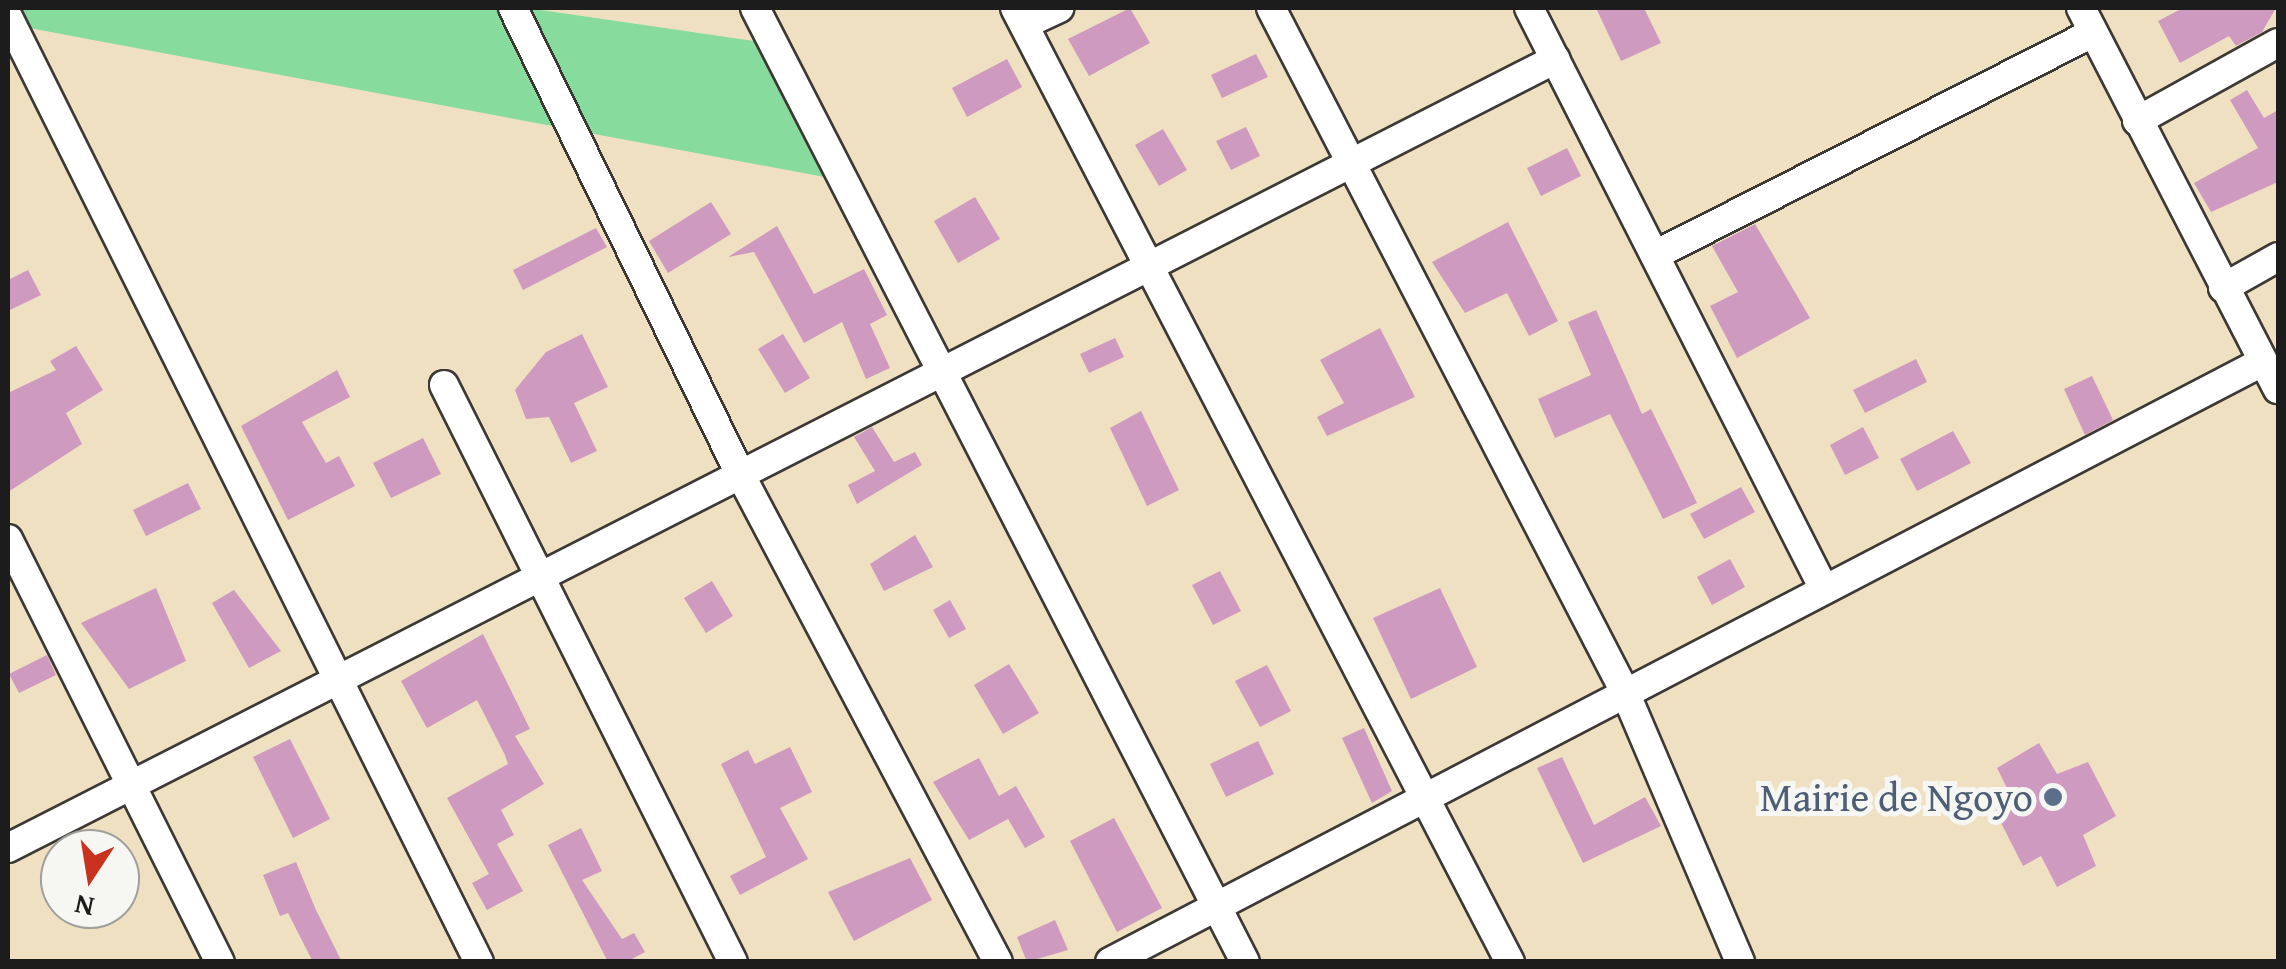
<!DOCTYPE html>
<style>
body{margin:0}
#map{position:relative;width:2286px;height:969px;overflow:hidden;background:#eee0c1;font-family:"Gentium Book Plus",serif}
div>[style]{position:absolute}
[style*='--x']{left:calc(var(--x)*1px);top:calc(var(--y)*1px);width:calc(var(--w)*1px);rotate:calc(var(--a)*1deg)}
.green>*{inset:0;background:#86db9d}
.building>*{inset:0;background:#cf9ac0}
.roads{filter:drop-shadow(2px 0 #3c3935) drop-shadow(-2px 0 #3c3935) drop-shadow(0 2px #3c3935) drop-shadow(0 -2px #3c3935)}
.minor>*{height:28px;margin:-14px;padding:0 14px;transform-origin:14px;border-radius:14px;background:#fff}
.dots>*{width:28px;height:28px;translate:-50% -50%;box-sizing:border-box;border:5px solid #f6f6f2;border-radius:50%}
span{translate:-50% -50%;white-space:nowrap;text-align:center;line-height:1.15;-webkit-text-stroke:10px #f6f6f2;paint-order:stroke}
.service-label{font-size:40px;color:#4e5e75}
.right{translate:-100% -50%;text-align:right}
.frame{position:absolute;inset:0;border:10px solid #1c1c1c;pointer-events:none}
.north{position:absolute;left:40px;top:829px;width:100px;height:100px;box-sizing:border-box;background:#f6f6f2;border:2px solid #9f9f9c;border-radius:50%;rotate:192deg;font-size:28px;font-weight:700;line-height:40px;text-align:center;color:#1c1c1c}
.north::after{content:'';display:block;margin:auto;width:35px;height:45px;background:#c8321e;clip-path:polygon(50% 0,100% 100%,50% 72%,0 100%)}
</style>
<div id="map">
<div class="green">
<i style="clip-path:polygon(8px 8px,527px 8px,782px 45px,830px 178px,8px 24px)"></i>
</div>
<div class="building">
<i style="clip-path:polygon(1130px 8px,1150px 43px,1089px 76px,1068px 39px)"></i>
<i style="clip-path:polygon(1596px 8px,1644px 8px,1661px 43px,1621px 61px)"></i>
<i style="clip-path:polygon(2183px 8px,2276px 8px,2262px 32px,2236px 46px,2229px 36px,2180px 63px,2158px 21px)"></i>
<i style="clip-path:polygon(1256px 54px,1268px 77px,1222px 98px,1211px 75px)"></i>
<i style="clip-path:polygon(1007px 59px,1022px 87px,967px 117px,952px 88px)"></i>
<i style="clip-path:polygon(2247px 90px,2264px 118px,2278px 110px,2278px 182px,2211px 212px,2194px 183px,2258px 148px,2230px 100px)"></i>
<i style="clip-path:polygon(1246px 127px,1260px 156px,1231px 170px,1216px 141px)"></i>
<i style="clip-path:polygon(1163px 129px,1187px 170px,1159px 186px,1135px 145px)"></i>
<i style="clip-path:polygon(1567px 148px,1581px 176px,1541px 196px,1527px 168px)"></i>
<i style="clip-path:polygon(975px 197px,1000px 239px,958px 263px,934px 221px)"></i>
<i style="clip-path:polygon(711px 202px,731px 234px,668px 273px,649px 241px)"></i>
<i style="clip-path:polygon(1508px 222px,1558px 321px,1529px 336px,1507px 293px,1465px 313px,1432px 262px)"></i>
<i style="clip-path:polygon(1755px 224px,1810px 318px,1737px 358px,1710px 306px,1738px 292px,1712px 246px)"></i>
<i style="clip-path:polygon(777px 226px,814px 294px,864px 269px,887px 315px,870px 324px,890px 368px,866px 379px,842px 322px,804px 343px,754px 252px,728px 257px)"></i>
<i style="clip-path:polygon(596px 228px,607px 247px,523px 290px,513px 270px)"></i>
<i style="clip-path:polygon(28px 270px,41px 295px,8px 311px,8px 280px)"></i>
<i style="clip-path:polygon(1596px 310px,1642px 414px,1651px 409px,1697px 503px,1663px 519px,1610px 414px,1555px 438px,1538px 399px,1591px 375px,1568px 322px)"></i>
<i style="clip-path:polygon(1380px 328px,1415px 397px,1327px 436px,1317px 417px,1344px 403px,1320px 360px)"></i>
<i style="clip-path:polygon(582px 334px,608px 387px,574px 403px,597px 451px,571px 463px,549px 417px,526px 419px,515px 390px,546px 352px)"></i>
<i style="clip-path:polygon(783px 334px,810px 378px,785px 393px,758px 349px)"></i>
<i style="clip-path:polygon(1115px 338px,1124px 357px,1089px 373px,1080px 354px)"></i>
<i style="clip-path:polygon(76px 346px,103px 390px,66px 413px,82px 444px,8px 492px,8px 393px,56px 370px,50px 361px)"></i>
<i style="clip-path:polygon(1916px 359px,1927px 382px,1865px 413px,1853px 390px)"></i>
<i style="clip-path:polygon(337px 370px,350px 397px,302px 422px,326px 463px,339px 456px,355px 486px,288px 520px,241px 426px)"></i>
<i style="clip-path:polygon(2092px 376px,2113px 420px,2085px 435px,2064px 389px)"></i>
<i style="clip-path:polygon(1141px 411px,1179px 490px,1147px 506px,1110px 428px)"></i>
<i style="clip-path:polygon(872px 427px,894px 462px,915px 452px,922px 465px,857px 504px,848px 485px,875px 471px,854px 437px)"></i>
<i style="clip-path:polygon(1863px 427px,1879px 458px,1845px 475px,1830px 445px)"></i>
<i style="clip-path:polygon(1953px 431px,1971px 463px,1917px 491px,1900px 459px)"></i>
<i style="clip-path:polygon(423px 438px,441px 474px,391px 498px,373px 463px)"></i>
<i style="clip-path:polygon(188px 483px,201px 509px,146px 536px,133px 510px)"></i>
<i style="clip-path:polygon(1741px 487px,1755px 512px,1704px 539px,1690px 514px)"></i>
<i style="clip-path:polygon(915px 535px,933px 567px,884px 591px,870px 564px)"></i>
<i style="clip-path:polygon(1730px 559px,1745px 587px,1712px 605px,1697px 577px)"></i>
<i style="clip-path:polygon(1220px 571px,1241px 611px,1213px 625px,1192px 585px)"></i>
<i style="clip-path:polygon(712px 581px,733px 616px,706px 633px,684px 598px)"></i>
<i style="clip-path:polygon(156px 588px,186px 661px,129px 689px,81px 623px)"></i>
<i style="clip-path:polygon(1440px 588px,1477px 667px,1411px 699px,1373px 618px)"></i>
<i style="clip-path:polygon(234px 590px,281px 651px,249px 668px,212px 603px)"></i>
<i style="clip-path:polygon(950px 600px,966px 629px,949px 638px,933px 610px)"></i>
<i style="clip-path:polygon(483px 634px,530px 729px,515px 736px,544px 784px,501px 810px,514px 835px,497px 844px,523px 891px,487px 910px,472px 883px,489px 874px,447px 798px,508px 764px,505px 755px,477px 700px,427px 728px,401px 681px)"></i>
<i style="clip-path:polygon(47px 655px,56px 675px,19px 693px,9px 674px)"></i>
<i style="clip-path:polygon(1009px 664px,1039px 713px,1003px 734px,974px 685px)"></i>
<i style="clip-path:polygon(1267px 665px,1291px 711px,1260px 727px,1235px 681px)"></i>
<i style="clip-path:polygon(1364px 728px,1392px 791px,1372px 803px,1342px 738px)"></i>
<i style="clip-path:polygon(290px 739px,330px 819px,293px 838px,253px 757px)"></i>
<i style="clip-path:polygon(1258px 741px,1274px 774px,1226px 797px,1210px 764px)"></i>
<i style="clip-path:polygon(2039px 743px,2057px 774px,2088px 762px,2116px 816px,2083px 835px,2096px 866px,2057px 887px,2041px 856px,2023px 866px,1995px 811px,2013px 800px,1997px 768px)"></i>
<i style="clip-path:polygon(790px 747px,812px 792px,780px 808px,808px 859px,740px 895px,730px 876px,766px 857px,721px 764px,748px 750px,755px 764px)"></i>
<i style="clip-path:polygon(1562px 757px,1594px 825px,1645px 797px,1661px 826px,1583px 863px,1537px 768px)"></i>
<i style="clip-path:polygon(979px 758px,999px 796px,1016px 786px,1045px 837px,1025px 848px,1008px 819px,969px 840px,933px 782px)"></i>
<i style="clip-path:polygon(1114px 818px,1162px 908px,1117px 932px,1070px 841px)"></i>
<i style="clip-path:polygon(581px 828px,602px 871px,582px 880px,622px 939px,634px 933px,645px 952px,626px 962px,608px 962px,548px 845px)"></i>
<i style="clip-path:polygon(910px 858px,932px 900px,854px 941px,828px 892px)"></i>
<i style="clip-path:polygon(296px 862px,316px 910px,342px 962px,313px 962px,288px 913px,280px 916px,263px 875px)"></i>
<i style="clip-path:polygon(1055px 920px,1068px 950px,1027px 962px,1017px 937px)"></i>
</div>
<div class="roads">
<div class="minor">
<i style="--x:513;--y:8;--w:516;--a:64.03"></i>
<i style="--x:739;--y:472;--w:554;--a:62.14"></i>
<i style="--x:755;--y:8;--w:1072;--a:62.81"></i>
<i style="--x:1015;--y:8;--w:1075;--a:62.58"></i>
<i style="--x:1271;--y:8;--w:770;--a:62.64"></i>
<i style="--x:1625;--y:692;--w:293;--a:66.9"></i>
<i style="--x:1529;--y:8;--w:652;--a:63.08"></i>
<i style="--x:2081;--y:8;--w:429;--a:62.7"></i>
<i style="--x:8;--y:17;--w:1056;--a:63.51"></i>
<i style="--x:1025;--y:24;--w:38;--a:-25"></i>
<i style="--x:2137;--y:121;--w:161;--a:-29"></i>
<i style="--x:1655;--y:255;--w:490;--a:-26.9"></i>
<i style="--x:2223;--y:288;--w:63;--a:-29.4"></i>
<i style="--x:444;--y:385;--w:645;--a:63.4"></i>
<i style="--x:8;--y:539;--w:473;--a:63.4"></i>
<i style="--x:8;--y:848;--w:1737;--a:-27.01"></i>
<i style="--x:1110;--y:962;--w:1299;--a:-27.51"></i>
</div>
</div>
<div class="dots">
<i style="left:2053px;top:797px;background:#5c6f8a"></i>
</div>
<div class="service-label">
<span class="right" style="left:2033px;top:797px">Mairie de Ngoyo</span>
</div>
<div class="frame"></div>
<div class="north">N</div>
</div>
